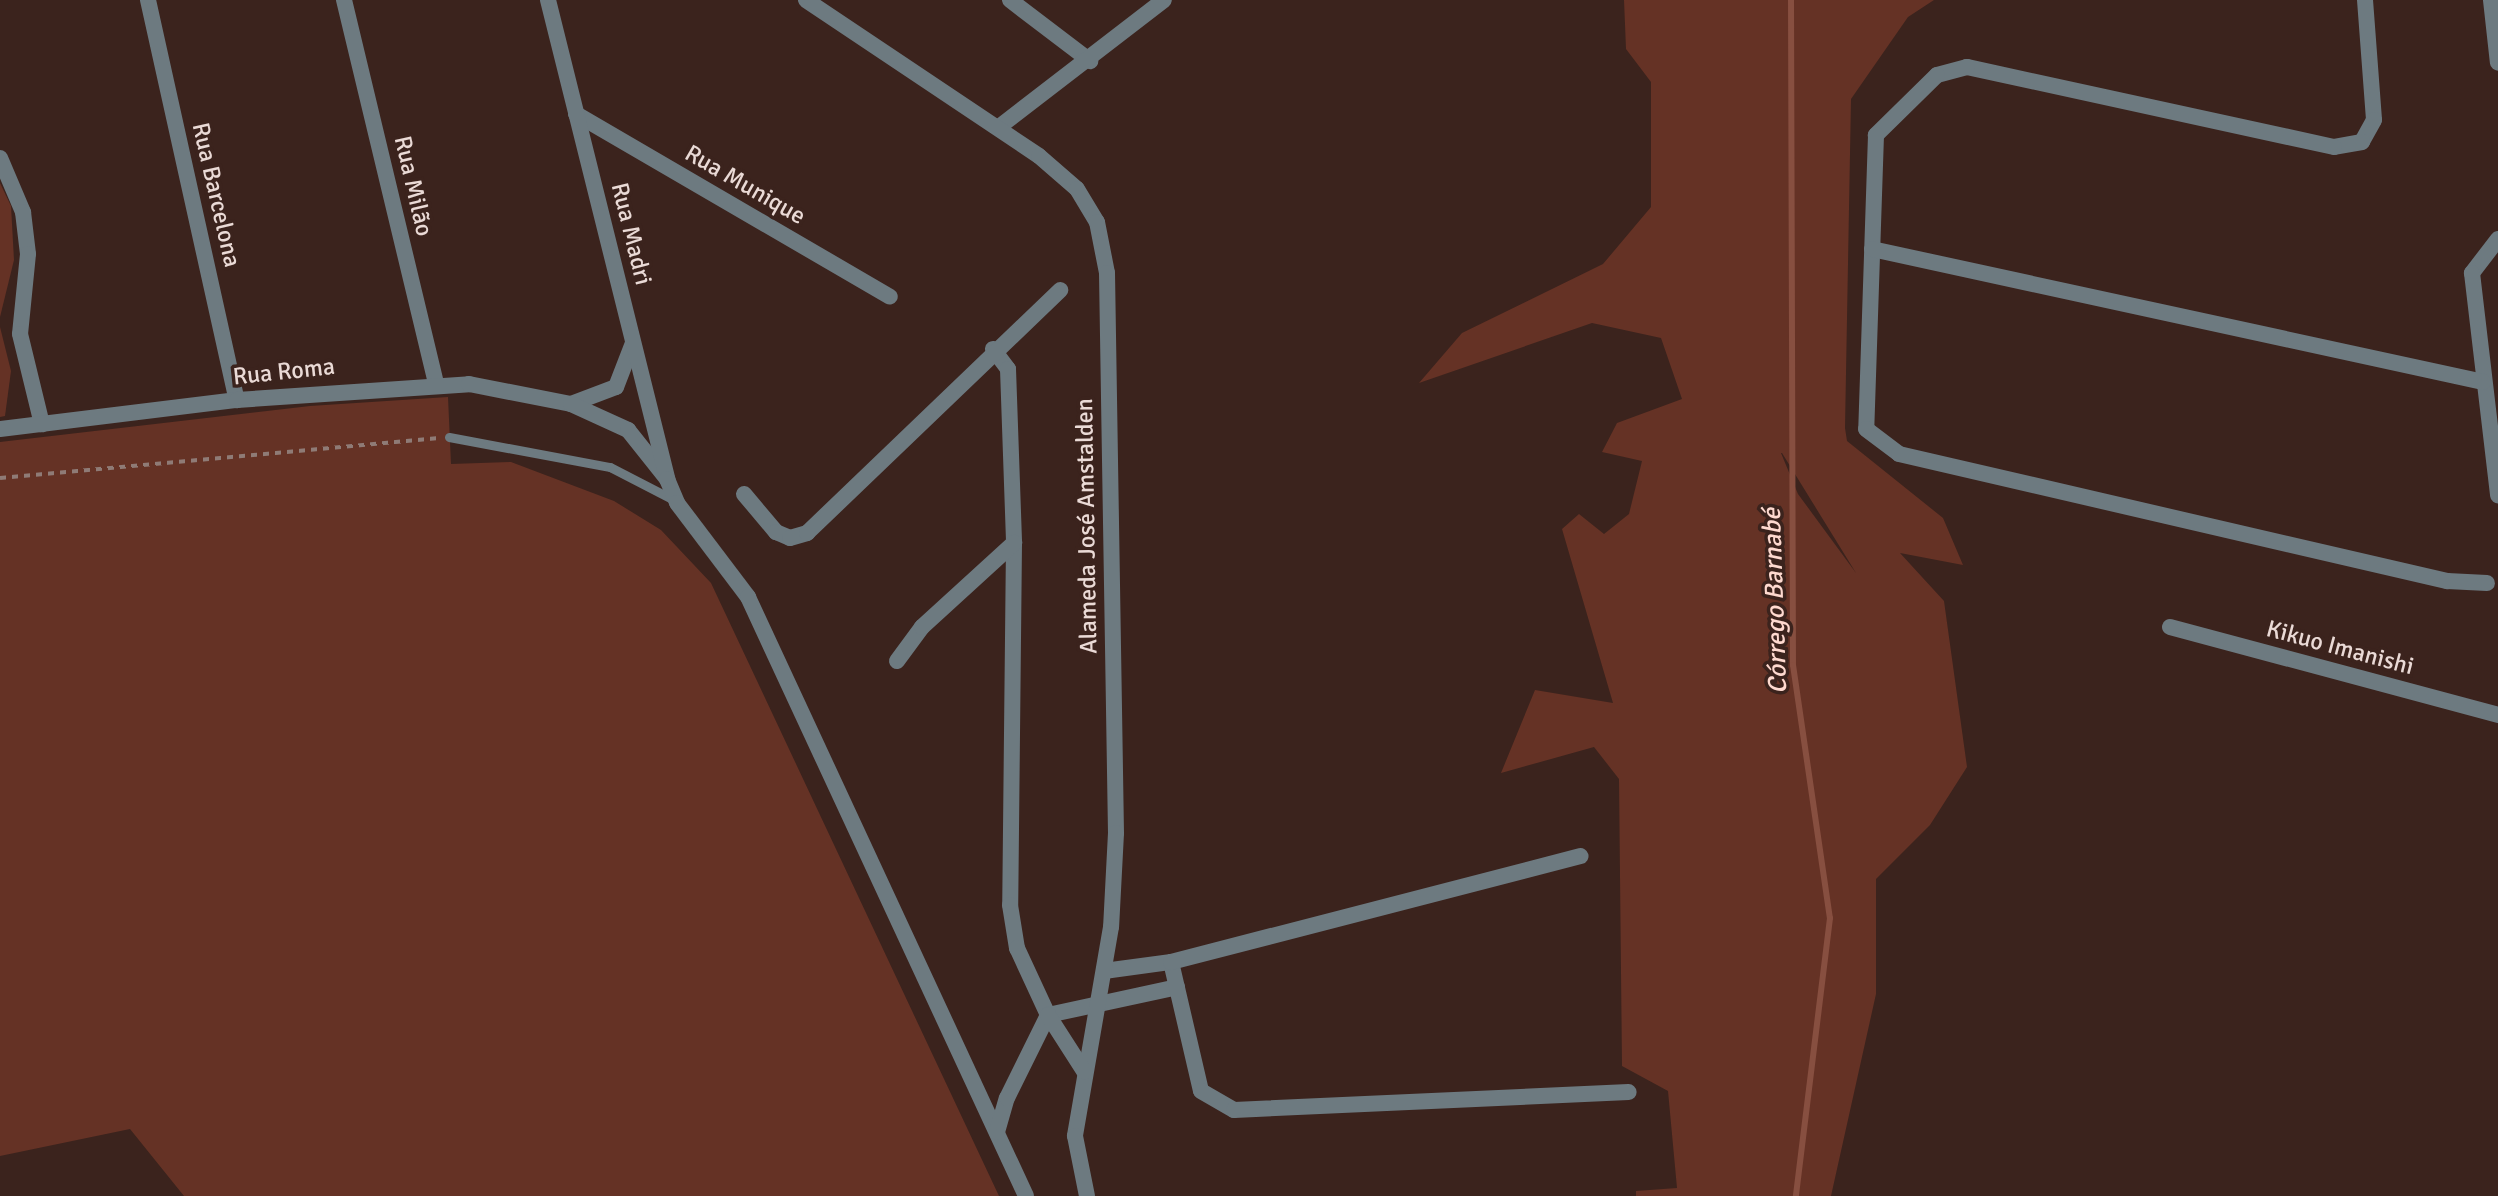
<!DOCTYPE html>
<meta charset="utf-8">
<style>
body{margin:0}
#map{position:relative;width:2498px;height:1196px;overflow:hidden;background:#3b231d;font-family:Signika,sans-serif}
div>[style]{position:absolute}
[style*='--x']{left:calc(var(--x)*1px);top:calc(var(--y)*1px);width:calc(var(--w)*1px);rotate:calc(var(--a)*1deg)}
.green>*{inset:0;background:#653225}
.stream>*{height:6px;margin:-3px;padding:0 3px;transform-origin:3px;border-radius:3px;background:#874f40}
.path>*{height:4px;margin-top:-2px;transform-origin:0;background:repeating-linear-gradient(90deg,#8f7b76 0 6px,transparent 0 12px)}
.service>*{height:9px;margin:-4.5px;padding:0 4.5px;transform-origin:4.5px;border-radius:4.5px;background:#6d7a80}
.minor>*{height:16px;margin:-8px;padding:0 8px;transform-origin:8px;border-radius:8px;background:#6d7a80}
.tertiary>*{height:16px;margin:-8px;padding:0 8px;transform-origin:8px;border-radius:8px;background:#6d7a80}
span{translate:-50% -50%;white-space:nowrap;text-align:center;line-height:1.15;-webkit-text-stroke:7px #3b231d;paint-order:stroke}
.street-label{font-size:24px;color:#eadad6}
.water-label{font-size:26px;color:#fed9cf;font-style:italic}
</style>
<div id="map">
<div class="green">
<i style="clip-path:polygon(evenodd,1624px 0,1934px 0,1908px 17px,1851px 99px,1845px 428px,1847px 441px,1943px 518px,1963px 565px,1900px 553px,1944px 601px,1967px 767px,1930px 825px,1876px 879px,1876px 994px,1831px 1196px,1636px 1196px,1636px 1191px,1677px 1188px,1668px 1091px,1622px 1066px,1619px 779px,1594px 747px,1501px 773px,1535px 690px,1613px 703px,1562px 529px,1579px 514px,1604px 534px,1629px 514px,1642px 461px,1602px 452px,1617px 423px,1682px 399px,1661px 338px,1592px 323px,1419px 383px,1462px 333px,1603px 264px,1651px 207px,1651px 82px,1626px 49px,1624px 0,1781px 453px,1782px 453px,1856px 573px,1798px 494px,1781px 453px)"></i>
<i style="clip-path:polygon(0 183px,11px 206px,14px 260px,0 317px)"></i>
<i style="clip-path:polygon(0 327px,11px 371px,5px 416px,0 417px)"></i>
<i style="clip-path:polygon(448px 397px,451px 464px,511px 462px,614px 501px,661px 530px,711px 583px,999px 1196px,184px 1196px,130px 1129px,0 1156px,0 442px,310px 406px)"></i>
</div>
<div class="stream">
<i style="--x:1791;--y:0;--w:665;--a:89.83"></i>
<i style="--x:1793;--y:665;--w:256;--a:81.7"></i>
<i style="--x:1830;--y:918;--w:280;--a:97"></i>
</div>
<div class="path">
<i style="--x:0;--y:478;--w:438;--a:-5.2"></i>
</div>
<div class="service">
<i style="--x:449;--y:437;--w:164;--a:10.6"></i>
<i style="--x:610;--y:467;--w:72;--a:27.3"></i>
</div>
<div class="minor">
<i style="--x:148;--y:0;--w:410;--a:77.5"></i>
<i style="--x:344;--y:0;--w:395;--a:76.5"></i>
<i style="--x:1010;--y:0;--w:101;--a:37.3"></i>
<i style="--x:2365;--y:0;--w:120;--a:85.7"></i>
<i style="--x:2374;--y:120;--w:25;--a:119"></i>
<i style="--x:2362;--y:142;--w:28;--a:170"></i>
<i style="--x:2334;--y:147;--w:376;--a:-167.7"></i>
<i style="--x:1967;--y:67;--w:31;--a:165"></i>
<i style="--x:1937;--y:75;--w:86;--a:135.5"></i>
<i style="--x:1876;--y:135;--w:294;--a:91.9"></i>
<i style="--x:1866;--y:429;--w:41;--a:37.1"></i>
<i style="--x:1899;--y:454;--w:563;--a:13.05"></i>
<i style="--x:2447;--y:581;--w:40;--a:2.9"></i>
<i style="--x:2491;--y:0;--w:63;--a:83.7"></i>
<i style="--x:576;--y:114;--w:363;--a:30.2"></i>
<i style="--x:999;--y:127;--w:208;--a:-37.6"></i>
<i style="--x:0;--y:158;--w:59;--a:66.9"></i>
<i style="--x:23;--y:212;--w:42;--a:83.2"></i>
<i style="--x:28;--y:254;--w:80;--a:95.7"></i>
<i style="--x:20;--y:334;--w:93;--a:76.3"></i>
<i style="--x:2498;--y:239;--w:43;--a:127.4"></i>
<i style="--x:2472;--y:273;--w:224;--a:83.3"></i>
<i style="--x:1872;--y:249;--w:625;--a:12.28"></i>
<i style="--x:993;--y:349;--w:25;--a:53"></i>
<i style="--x:1008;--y:369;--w:174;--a:88"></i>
<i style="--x:1014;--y:543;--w:362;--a:90.6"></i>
<i style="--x:1010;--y:905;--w:44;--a:80.8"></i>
<i style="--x:1017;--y:948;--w:74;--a:65.2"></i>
<i style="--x:1048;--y:1015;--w:132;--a:-12.2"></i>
<i style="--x:571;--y:404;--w:48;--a:-20.7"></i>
<i style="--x:616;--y:387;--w:47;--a:-68.9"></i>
<i style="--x:0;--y:429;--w:239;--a:-7"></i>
<i style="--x:237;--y:400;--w:233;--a:-3.9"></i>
<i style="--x:469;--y:384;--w:104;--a:11.1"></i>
<i style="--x:571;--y:404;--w:63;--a:24.5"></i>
<i style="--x:628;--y:430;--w:63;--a:51.5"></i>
<i style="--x:744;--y:494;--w:50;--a:49.9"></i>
<i style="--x:776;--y:532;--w:15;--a:23"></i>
<i style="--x:790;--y:538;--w:18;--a:-16"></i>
<i style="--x:807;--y:533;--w:351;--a:-43.8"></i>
<i style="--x:2170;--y:627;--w:340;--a:15"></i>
<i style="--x:897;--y:661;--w:42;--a:-53.7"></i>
<i style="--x:922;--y:627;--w:125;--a:-42.4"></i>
<i style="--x:1171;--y:962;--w:132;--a:76.9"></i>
<i style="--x:1201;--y:1091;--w:38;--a:30"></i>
<i style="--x:1234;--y:1110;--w:395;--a:-2.6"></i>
<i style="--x:1104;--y:971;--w:68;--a:-7.7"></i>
<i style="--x:1171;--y:962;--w:423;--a:-14.5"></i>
</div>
<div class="tertiary">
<i style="--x:548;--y:0;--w:494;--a:76"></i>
<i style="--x:667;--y:479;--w:26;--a:67"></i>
<i style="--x:677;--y:503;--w:118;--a:52.9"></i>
<i style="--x:748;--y:597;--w:660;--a:65.1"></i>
<i style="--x:806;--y:0;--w:280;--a:33.8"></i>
<i style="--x:1039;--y:156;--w:50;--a:41"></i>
<i style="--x:1077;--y:189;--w:39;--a:59"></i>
<i style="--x:1097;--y:222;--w:52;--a:78.9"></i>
<i style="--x:1107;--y:273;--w:560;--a:89.08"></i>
<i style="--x:1116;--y:833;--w:94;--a:93"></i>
<i style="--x:1111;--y:927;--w:212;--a:99.8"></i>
<i style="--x:1075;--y:1136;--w:61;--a:78.7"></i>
<i style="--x:997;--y:1132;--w:35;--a:-74"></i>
<i style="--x:1007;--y:1098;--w:93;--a:-63.7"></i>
<i style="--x:1048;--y:1015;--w:67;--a:57.3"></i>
</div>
<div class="street-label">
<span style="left:745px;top:185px;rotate:30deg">Rua Munique</span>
<span style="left:413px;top:186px;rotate:77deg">Rua Milão</span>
<span style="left:216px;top:195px;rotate:77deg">Rua Barcelona</span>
<span style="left:631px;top:234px;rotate:76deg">Rua Madri</span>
<span style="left:284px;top:372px;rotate:-6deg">Rua Roma</span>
<span style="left:1087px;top:526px;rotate:-91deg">Alameda José Amstalden</span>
<span style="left:2340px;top:648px;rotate:15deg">Kikuo Imanishi</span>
</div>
<div class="water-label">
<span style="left:1776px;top:601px;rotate:-92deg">Córrego Barnabé</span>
</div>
</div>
